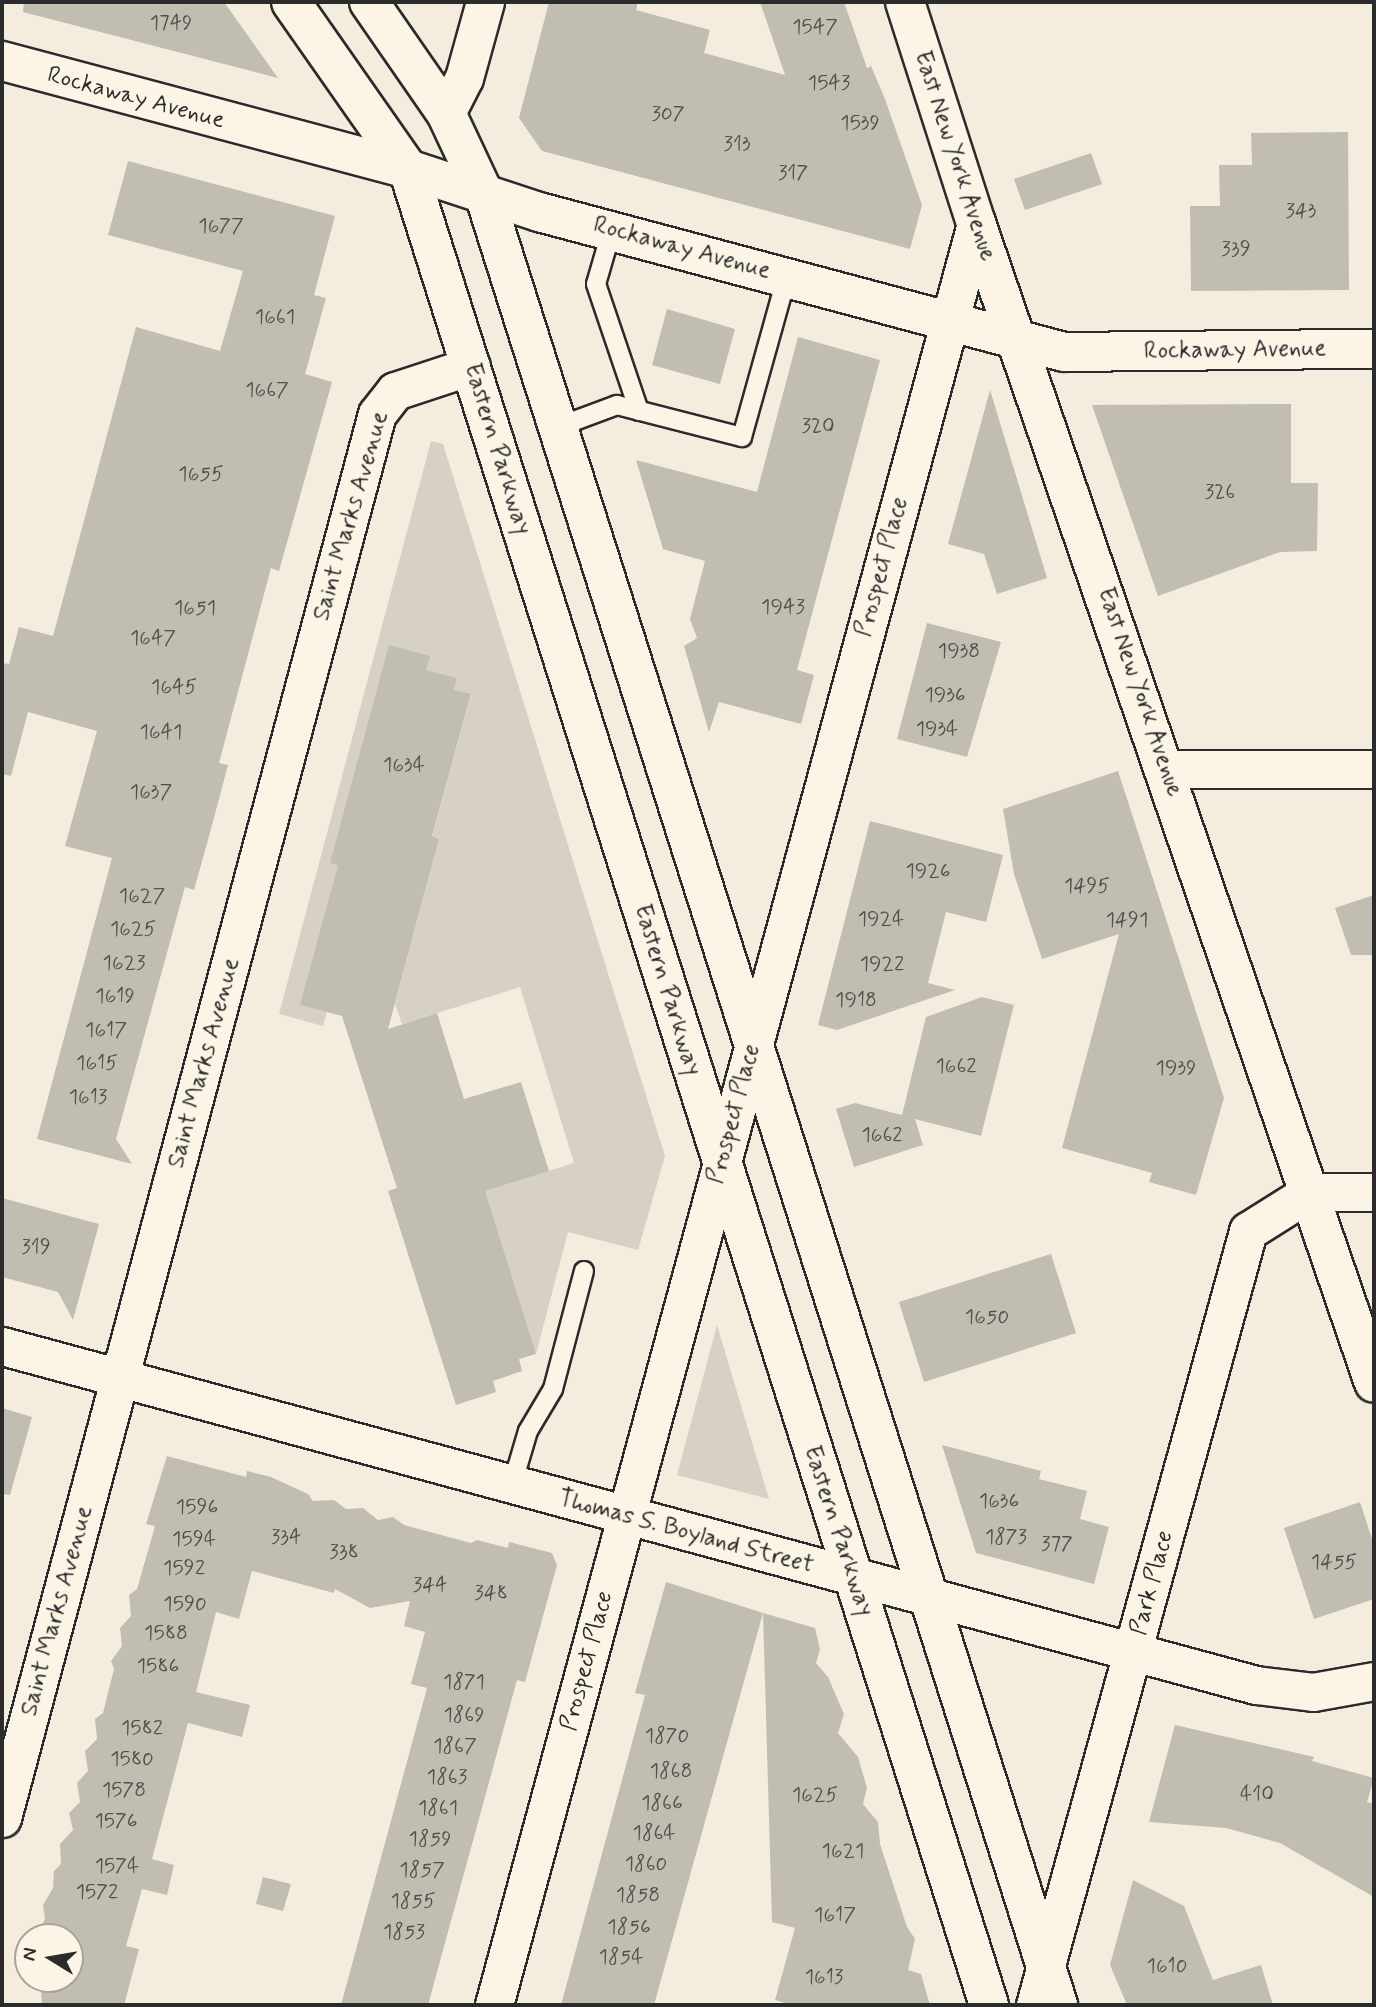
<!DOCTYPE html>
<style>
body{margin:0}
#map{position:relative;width:1376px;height:2007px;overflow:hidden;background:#f4edde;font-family:Mynerve,sans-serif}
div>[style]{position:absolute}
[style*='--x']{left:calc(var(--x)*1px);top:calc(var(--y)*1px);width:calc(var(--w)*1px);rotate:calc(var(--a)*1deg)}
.green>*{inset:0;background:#d6d1c4}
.building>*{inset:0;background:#c2bdb1}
.roads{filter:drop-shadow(2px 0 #2b2b2b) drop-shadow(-2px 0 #2b2b2b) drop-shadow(0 2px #2b2b2b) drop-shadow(0 -2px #2b2b2b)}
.lane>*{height:18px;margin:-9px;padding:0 9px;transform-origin:9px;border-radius:9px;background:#fcf5e5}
.street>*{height:37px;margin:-18.5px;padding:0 18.5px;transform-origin:18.5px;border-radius:18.5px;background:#fcf5e5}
.secondary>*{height:38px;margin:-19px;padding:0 19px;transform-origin:19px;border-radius:19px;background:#fcf5e5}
.primary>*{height:38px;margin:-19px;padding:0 19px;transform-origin:19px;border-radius:19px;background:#fcf5e5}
span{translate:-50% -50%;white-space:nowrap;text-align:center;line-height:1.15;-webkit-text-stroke:7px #fcf5e5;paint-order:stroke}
.number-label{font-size:21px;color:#51504c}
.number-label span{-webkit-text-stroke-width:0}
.street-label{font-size:24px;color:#2b2b2b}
.frame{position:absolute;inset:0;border:4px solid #2b2b2b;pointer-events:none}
.north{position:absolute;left:14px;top:1923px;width:70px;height:70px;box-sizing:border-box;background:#fcf5e5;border:2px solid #a8a49b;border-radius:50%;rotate:281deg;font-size:19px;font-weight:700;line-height:28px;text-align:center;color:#2b2b2b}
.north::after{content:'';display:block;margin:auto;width:24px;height:32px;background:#2b2b2b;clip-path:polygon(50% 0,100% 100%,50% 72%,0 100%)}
</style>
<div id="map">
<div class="green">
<i style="clip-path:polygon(431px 441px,443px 444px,665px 1156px,638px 1250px,568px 1232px,536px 1354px,471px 1195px,574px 1163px,520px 987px,402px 1024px,395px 1004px,439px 839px,432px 837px,471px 695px,454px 690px,457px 678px,426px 670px,429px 657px,338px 865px,301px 1005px,327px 1012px,323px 1026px,279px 1014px)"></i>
<i style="clip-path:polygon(717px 1325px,769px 1499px,677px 1475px)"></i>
</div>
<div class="building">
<i style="clip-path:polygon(24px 2px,224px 2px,278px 78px,23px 12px)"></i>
<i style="clip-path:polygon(549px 2px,638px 2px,636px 10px,710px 30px,704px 53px,785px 75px,760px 2px,844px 2px,867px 68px,871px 66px,885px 99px,922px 205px,910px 249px,542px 151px,519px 118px)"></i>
<i style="clip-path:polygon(1348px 132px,1349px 290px,1191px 291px,1190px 206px,1220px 206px,1219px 165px,1252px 165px,1251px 133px)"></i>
<i style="clip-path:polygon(1091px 153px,1102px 184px,1025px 210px,1014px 179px)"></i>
<i style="clip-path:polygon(128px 161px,335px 216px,314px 295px,326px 298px,305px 374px,332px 382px,279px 571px,271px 568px,219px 763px,228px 765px,211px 829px,194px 890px,185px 887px,116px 1139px,132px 1164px,37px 1139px,112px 858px,65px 846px,97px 731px,28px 712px,11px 776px,2px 774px,2px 663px,9px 664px,19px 627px,53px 636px,136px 327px,220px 351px,243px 271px,108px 235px)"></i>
<i style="clip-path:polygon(667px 309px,735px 329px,720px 384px,652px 365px)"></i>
<i style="clip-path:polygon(798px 337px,880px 360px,797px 670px,814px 675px,801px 724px,719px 702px,709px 732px,684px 646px,697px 638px,690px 619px,705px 561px,663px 549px,636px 460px,757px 492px)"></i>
<i style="clip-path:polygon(990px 390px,1047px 578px,997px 594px,984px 554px,948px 544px)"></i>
<i style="clip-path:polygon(1291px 404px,1291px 483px,1318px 483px,1317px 551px,1280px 552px,1158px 596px,1092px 405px)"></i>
<i style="clip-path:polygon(927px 623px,1001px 642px,967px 757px,897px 739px)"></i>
<i style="clip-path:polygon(389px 645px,430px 656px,426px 670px,457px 678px,454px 690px,471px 694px,432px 836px,439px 839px,388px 1029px,437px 1013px,464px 1099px,521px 1082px,549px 1171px,485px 1191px,536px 1354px,519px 1359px,522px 1371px,493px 1381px,496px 1392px,456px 1405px,388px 1191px,397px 1188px,342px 1016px,300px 1005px,338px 865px,330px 863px)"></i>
<i style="clip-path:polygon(1118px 771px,1224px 1098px,1196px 1195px,1149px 1182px,1152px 1173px,1062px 1148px,1119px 934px,1042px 959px,1014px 874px,1003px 809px)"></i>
<i style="clip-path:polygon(870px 821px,1003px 855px,986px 922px,946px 912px,928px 983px,955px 990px,837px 1030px,818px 1025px)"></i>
<i style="clip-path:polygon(1374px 895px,1374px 955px,1351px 955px,1335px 908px)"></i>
<i style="clip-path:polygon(982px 997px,1014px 1005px,981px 1136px,915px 1119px,923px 1145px,854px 1167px,836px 1109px,855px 1103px,902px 1115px,926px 1017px)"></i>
<i style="clip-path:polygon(2px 1198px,99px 1224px,73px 1320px,58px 1292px,2px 1277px)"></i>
<i style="clip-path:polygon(1051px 1254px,1076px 1333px,924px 1382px,899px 1302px)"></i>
<i style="clip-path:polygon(2px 1408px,32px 1417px,10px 1495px,2px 1494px)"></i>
<i style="clip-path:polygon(942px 1445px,1041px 1471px,1039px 1479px,1087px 1491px,1080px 1519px,1109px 1527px,1094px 1584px,976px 1553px)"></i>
<i style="clip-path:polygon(167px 1456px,246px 1477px,247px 1471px,271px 1477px,308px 1494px,313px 1501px,334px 1500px,346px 1509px,363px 1508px,378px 1520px,393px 1517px,404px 1525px,471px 1543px,477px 1540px,508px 1548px,509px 1542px,552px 1553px,557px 1565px,525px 1682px,517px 1680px,428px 2005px,341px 2005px,427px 1688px,411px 1684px,425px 1632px,404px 1626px,410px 1601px,370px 1608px,335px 1589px,334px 1593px,252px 1571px,239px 1619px,216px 1612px,196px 1692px,250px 1705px,242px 1737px,188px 1723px,152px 1859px,174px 1865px,167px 1895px,142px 1889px,126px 1946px,139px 1949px,124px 2005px,42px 2005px,40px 1979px,70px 1979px,70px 1937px,36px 1935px,45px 1919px,43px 1905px,53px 1888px,54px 1871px,61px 1864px,60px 1844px,73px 1830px,69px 1813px,80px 1802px,77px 1783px,88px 1771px,85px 1751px,97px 1739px,95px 1719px,103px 1713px,114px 1669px,111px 1661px,122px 1646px,120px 1628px,131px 1616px,129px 1595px,137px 1589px,155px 1526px,146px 1524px)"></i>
<i style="clip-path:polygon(1360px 1502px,1374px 1545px,1374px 1599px,1314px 1619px,1284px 1528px)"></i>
<i style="clip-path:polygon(666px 1582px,763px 1613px,654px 2005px,561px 2005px,645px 1695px,635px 1693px)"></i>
<i style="clip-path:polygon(763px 1613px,815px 1628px,820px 1649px,816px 1663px,828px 1677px,844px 1714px,838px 1733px,858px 1757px,867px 1788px,863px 1804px,878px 1822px,880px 1844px,907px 1927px,915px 1939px,908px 1970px,921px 1974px,930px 2005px,792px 2005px,775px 2000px,795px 1928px,772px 1922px)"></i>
<i style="clip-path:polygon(1175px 1725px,1314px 1757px,1312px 1761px,1374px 1778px,1367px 1802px,1374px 1804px,1374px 1897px,1280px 1843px,1226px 1828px,1149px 1822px)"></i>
<i style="clip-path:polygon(263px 1877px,291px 1884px,283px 1911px,256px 1904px)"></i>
<i style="clip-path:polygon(1133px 1880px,1184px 1906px,1213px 1980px,1261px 1965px,1273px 2005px,1127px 2005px,1110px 1965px)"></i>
</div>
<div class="roads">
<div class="lane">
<i style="--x:612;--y:229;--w:57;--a:106.2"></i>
<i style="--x:596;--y:284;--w:134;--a:71.3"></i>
<i style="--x:558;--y:427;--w:63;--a:-20.4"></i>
<i style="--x:617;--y:405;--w:129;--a:14.4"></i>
<i style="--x:742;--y:437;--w:167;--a:-74.4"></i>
<i style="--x:512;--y:1485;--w:56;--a:-73.5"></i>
<i style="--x:528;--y:1431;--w:49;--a:-59.2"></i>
<i style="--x:553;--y:1389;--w:122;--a:-75.3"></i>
</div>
<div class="street">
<i style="--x:446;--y:113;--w:39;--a:-63"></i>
<i style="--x:464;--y:78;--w:79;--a:-74.6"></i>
<i style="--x:1166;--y:769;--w:208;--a:0"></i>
<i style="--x:2;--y:1346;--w:1299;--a:15.13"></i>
<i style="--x:1256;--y:1685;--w:57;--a:7"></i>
<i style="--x:1313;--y:1692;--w:62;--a:-10.2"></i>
<i style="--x:2;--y:1818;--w:1453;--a:-75.05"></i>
<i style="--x:377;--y:414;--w:29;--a:-52"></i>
<i style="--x:395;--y:391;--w:80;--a:-18.2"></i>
<i style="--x:494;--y:2005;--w:1846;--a:-74.86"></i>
<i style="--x:1035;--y:2005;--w:803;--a:-74.61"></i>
<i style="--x:1248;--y:1231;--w:73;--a:-32.2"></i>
<i style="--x:1310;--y:1192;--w:64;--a:0"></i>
</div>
<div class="secondary">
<i style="--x:905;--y:2;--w:232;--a:72.2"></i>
<i style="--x:976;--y:223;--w:1226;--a:71.06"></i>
<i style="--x:2;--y:61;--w:420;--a:14.9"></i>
<i style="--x:408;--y:169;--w:138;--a:18.2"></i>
<i style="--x:539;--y:212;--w:543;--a:14.93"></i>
<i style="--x:1064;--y:352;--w:310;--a:-0.6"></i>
</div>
<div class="primary">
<i style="--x:291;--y:2;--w:204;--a:55"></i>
<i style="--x:408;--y:169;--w:1926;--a:72.44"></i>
<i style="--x:369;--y:2;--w:135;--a:55.3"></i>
<i style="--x:446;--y:113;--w:89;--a:64.9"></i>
<i style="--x:484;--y:194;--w:1900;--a:72.41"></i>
</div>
</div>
<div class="number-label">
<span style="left:171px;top:23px">1749</span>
<span style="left:815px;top:27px">1547</span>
<span style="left:829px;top:83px">1543</span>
<span style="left:668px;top:114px">307</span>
<span style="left:860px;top:123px">1539</span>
<span style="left:737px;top:144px">313</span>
<span style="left:793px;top:173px">317</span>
<span style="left:1301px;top:211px">343</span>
<span style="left:221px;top:226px">1677</span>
<span style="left:1236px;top:249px">339</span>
<span style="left:275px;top:317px">1661</span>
<span style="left:267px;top:390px">1667</span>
<span style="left:818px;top:426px">320</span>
<span style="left:201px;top:474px">1655</span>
<span style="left:1220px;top:492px">326</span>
<span style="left:783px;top:607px">1943</span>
<span style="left:195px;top:608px">1651</span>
<span style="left:153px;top:638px">1647</span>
<span style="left:959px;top:651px">1938</span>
<span style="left:174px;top:687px">1645</span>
<span style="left:945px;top:695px">1936</span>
<span style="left:937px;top:729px">1934</span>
<span style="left:161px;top:732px">1641</span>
<span style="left:404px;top:765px">1634</span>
<span style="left:151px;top:792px">1637</span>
<span style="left:928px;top:871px">1926</span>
<span style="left:1087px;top:886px">1495</span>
<span style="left:142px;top:896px">1627</span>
<span style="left:881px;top:919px">1924</span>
<span style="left:1127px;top:920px">1491</span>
<span style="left:133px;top:929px">1625</span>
<span style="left:124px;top:963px">1623</span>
<span style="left:882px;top:964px">1922</span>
<span style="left:115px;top:996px">1619</span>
<span style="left:856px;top:1000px">1918</span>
<span style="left:106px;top:1030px">1617</span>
<span style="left:97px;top:1063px">1615</span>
<span style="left:956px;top:1066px">1662</span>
<span style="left:1176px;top:1068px">1939</span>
<span style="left:88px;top:1097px">1613</span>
<span style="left:882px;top:1135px">1662</span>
<span style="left:36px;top:1247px">319</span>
<span style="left:987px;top:1317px">1650</span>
<span style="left:999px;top:1501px">1636</span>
<span style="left:197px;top:1507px">1596</span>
<span style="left:286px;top:1537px">334</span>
<span style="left:1006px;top:1537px">1873</span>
<span style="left:194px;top:1539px">1594</span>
<span style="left:1057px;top:1544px">377</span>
<span style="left:344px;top:1552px">338</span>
<span style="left:1334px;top:1562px">1455</span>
<span style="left:184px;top:1568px">1592</span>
<span style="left:430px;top:1585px">344</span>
<span style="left:491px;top:1593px">348</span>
<span style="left:185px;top:1604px">1590</span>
<span style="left:166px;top:1633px">1588</span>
<span style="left:158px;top:1666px">1586</span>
<span style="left:464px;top:1682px">1871</span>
<span style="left:464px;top:1715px">1869</span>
<span style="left:142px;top:1728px">1582</span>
<span style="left:667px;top:1736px">1870</span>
<span style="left:455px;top:1746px">1867</span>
<span style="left:132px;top:1759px">1580</span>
<span style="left:671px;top:1771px">1868</span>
<span style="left:447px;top:1777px">1863</span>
<span style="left:124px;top:1790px">1578</span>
<span style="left:1257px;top:1794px">410</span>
<span style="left:815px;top:1795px">1625</span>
<span style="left:662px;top:1803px">1866</span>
<span style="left:438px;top:1808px">1861</span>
<span style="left:116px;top:1821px">1576</span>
<span style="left:654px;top:1833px">1864</span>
<span style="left:430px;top:1839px">1859</span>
<span style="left:843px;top:1851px">1621</span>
<span style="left:646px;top:1864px">1860</span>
<span style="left:117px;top:1866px">1574</span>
<span style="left:422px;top:1870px">1857</span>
<span style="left:97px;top:1892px">1572</span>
<span style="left:638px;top:1895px">1858</span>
<span style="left:413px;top:1901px">1855</span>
<span style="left:835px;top:1915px">1617</span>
<span style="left:629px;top:1927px">1856</span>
<span style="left:404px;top:1932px">1853</span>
<span style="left:621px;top:1957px">1854</span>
<span style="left:1167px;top:1966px">1610</span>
<span style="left:824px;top:1977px">1613</span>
</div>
<div class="street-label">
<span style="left:136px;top:98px;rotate:15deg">Rockaway Avenue</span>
<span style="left:955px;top:156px;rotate:72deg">East New York Avenue</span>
<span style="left:682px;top:248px;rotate:15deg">Rockaway Avenue</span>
<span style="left:1235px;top:350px;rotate:-1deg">Rockaway Avenue</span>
<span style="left:497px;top:449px;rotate:73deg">Eastern Parkway</span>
<span style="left:351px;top:516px;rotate:-74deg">Saint Marks Avenue</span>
<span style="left:882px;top:567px;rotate:-75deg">Prospect Place</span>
<span style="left:1140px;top:692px;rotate:71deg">East New York Avenue</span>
<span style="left:667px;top:990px;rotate:73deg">Eastern Parkway</span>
<span style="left:204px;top:1063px;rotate:-75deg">Saint Marks Avenue</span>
<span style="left:734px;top:1114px;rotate:-75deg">Prospect Place</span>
<span style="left:838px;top:1531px;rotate:72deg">Eastern Parkway</span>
<span style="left:686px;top:1532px;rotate:15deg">Thomas S. Boyland Street</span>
<span style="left:1152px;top:1583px;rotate:-75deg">Park Place</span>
<span style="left:57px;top:1611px;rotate:-75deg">Saint Marks Avenue</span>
<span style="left:587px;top:1661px;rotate:-75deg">Prospect Place</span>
</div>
<div class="frame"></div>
<div class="north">N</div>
</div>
